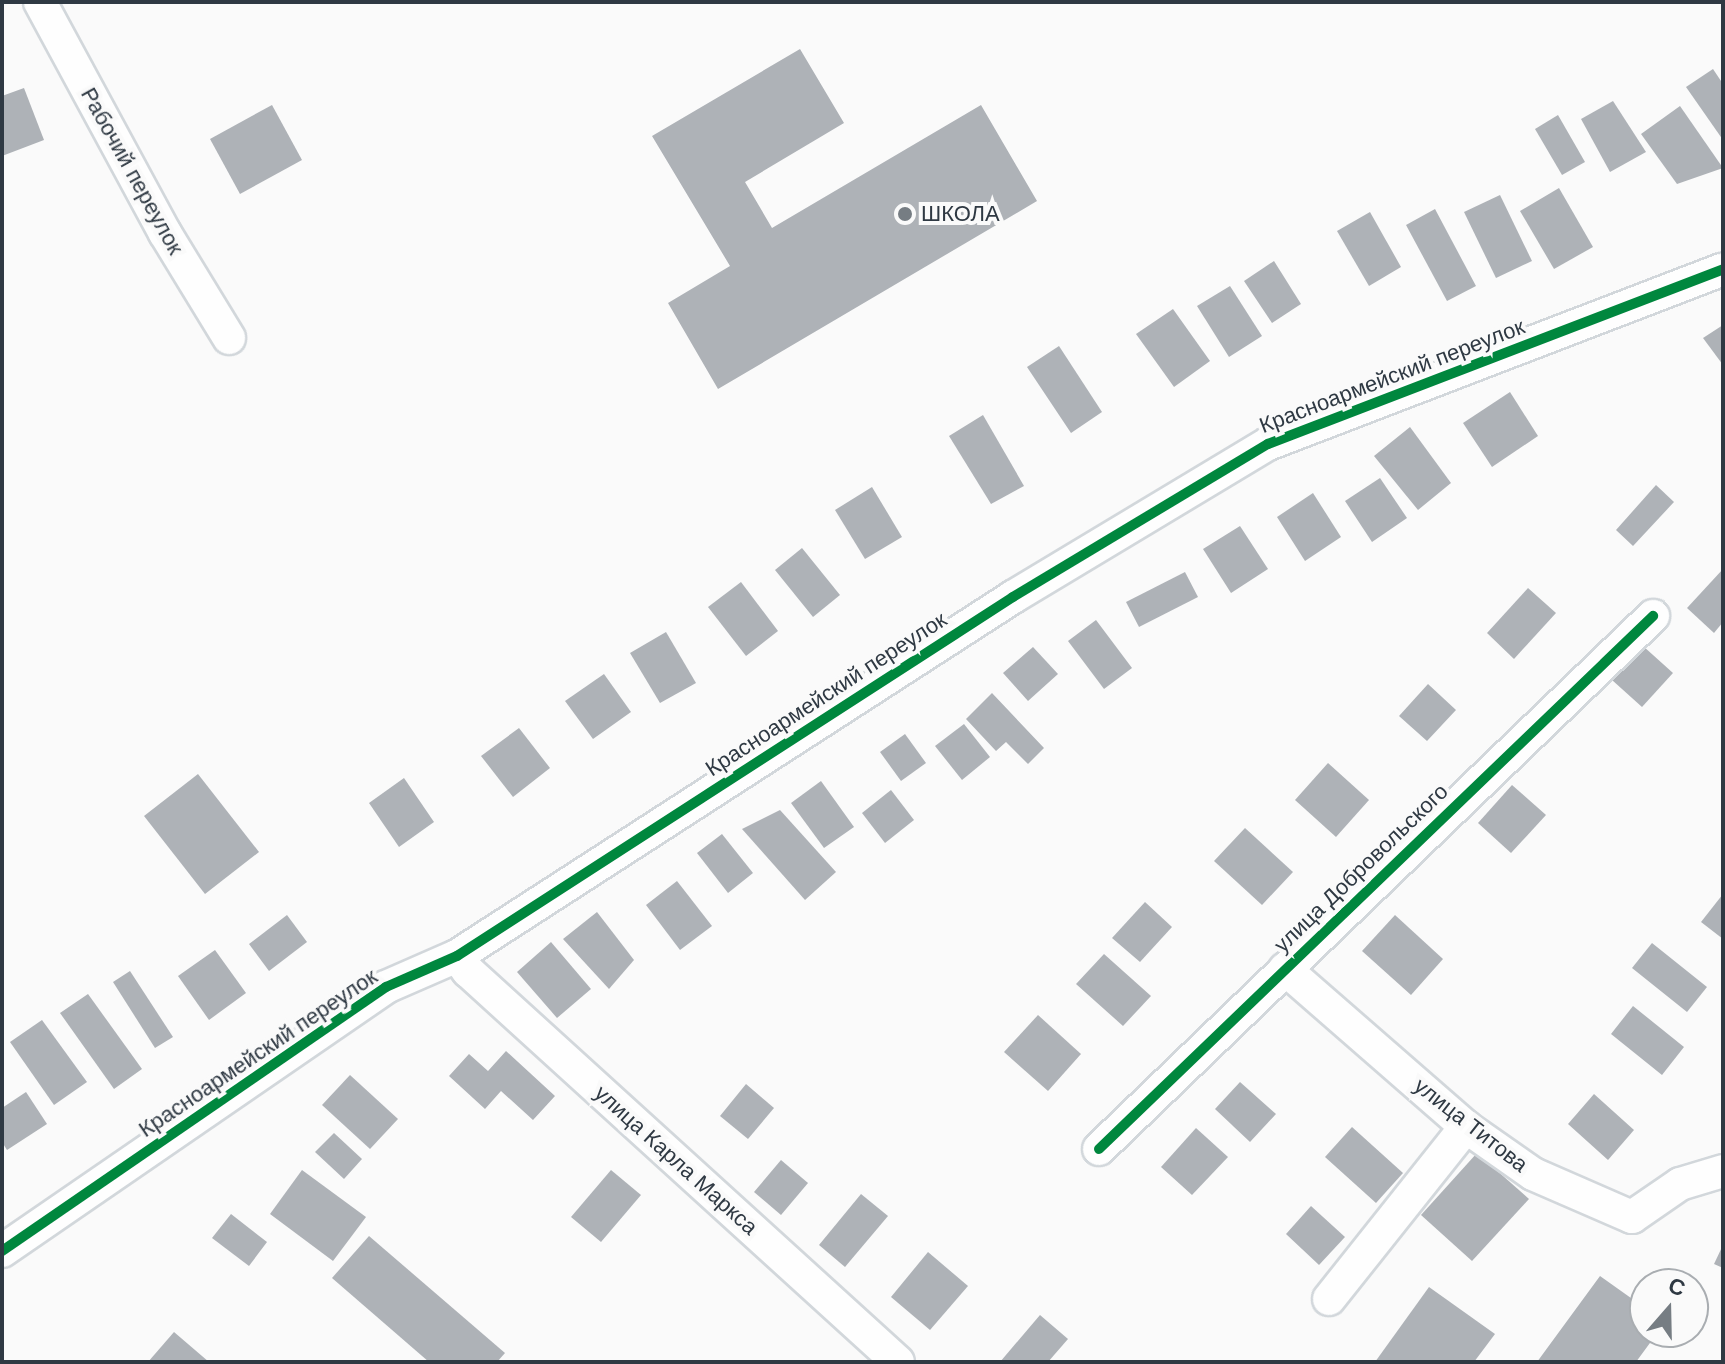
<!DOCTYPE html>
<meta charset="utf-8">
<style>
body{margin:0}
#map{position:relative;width:1725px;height:1364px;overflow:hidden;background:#fafafa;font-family:Arial,sans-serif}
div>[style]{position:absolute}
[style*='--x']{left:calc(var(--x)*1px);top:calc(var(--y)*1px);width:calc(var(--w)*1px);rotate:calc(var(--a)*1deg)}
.building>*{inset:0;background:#aeb2b7}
.roads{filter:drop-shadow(2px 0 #d2d7db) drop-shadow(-2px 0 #d2d7db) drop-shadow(0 2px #d2d7db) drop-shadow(0 -2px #d2d7db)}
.minor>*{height:32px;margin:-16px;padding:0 16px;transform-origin:16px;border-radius:16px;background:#fefefe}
.cycleway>*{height:10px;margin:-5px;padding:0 5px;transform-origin:5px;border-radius:5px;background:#00873e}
.dots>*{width:22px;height:22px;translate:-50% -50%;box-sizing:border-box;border:4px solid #fafafa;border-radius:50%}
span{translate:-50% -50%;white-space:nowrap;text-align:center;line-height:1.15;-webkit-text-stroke:8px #fafafa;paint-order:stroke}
.street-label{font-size:22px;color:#2f3943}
.poi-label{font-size:22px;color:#2f3943}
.left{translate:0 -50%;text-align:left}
.frame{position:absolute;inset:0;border:4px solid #2f3943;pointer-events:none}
.north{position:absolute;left:1629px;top:1268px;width:80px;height:80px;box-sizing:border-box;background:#fafafa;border:2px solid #a9adb1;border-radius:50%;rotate:20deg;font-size:22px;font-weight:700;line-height:32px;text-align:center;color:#2f3943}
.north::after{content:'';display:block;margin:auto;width:28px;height:36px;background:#767d83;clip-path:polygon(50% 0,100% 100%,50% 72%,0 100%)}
</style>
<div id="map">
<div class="building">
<i style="clip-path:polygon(800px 49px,844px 123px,745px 182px,772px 228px,981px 105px,1037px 201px,718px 389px,668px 303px,730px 266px,652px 136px)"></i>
<i style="clip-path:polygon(1713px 69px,1723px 84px,1723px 140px,1686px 87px)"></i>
<i style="clip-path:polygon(24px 88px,44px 140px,2px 156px,2px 96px)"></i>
<i style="clip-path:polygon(1613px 101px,1646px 152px,1610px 172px,1581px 119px)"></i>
<i style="clip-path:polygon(272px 105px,302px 160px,240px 194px,210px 139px)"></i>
<i style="clip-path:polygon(1680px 106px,1723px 168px,1677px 184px,1641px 134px)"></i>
<i style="clip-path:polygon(1558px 115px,1585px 162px,1562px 175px,1535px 129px)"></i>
<i style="clip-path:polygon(1559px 188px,1593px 247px,1554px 269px,1520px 211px)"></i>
<i style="clip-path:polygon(1500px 195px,1532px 261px,1496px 278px,1464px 212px)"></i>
<i style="clip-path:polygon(1435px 209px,1476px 286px,1447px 301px,1406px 225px)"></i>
<i style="clip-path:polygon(1370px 212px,1401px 267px,1369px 286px,1337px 231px)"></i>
<i style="clip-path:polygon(1274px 261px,1301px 304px,1272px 323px,1244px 281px)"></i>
<i style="clip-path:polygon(1230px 286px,1262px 336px,1229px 357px,1197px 306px)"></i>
<i style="clip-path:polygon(1173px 309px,1210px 361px,1174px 387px,1136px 334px)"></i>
<i style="clip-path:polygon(1723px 325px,1723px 365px,1703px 338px)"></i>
<i style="clip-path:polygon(1059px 346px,1102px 412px,1071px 433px,1027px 367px)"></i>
<i style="clip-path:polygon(1510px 392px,1538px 436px,1492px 467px,1463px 423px)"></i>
<i style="clip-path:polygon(983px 415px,1024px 486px,991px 504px,949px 436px)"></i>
<i style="clip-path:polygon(1410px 427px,1451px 483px,1418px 510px,1374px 456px)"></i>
<i style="clip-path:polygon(1380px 478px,1407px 518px,1372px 542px,1345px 501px)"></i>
<i style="clip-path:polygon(1656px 485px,1674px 502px,1633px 546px,1616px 530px)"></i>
<i style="clip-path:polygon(872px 487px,902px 537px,865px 559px,835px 510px)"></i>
<i style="clip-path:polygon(1313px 493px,1341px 537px,1305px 561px,1277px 517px)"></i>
<i style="clip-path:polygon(1240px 526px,1268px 569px,1231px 593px,1203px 549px)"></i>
<i style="clip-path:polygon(802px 548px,840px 595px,813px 617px,775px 570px)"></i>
<i style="clip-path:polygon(1723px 569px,1723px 622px,1714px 633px,1687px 608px)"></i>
<i style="clip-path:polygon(1185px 572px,1198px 597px,1139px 627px,1126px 602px)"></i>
<i style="clip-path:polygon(741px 582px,778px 631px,746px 656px,708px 607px)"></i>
<i style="clip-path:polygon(1528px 588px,1556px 613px,1514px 659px,1487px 633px)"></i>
<i style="clip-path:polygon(1096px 620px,1132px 668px,1104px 689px,1068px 641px)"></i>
<i style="clip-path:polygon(666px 632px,696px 683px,660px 703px,630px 653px)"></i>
<i style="clip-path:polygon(1643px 646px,1673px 673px,1642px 707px,1612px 680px)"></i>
<i style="clip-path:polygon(1033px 647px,1058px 674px,1028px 701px,1003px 673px)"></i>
<i style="clip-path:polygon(604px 674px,631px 712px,593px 739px,565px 701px)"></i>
<i style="clip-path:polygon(1428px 684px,1456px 710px,1427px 741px,1399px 716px)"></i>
<i style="clip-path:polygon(992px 693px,1044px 748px,1028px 764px,1006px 742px,996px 751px,966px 719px)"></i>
<i style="clip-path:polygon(964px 724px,990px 757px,962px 780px,935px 746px)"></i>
<i style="clip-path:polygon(519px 728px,550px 768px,513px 797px,481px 756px)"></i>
<i style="clip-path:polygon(905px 734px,926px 763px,901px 781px,880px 752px)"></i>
<i style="clip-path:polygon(1328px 763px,1369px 800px,1336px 837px,1295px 800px)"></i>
<i style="clip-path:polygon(198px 774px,259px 852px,205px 894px,144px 816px)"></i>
<i style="clip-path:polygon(404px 778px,434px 822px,399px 847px,369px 803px)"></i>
<i style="clip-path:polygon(821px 781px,854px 827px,824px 848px,791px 803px)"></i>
<i style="clip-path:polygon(1512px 785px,1546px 815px,1511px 853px,1478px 823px)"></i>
<i style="clip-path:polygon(891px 790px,914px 820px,885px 843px,862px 813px)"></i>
<i style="clip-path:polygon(780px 810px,836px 872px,805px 900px,742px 829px)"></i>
<i style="clip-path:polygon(1245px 828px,1293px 872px,1262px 905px,1214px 861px)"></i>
<i style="clip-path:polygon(722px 834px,753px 873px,728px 893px,697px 853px)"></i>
<i style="clip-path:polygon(677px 881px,712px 926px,680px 950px,646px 905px)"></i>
<i style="clip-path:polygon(1723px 894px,1723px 939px,1701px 922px)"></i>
<i style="clip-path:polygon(1145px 902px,1172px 927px,1140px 962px,1112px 938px)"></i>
<i style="clip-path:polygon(597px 912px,634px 960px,609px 989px,563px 939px)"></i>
<i style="clip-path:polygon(287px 915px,307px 942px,269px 971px,249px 944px)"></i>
<i style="clip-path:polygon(1395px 915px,1443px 959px,1411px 995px,1362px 951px)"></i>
<i style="clip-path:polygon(551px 942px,591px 989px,557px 1018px,517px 972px)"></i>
<i style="clip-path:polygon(1652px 943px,1707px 987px,1687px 1012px,1632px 968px)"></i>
<i style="clip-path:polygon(215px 950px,246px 993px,209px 1020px,178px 976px)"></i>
<i style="clip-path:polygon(1104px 954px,1151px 996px,1123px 1026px,1076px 984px)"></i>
<i style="clip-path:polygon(130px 971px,173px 1037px,155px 1048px,113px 982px)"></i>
<i style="clip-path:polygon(88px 994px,142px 1069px,114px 1089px,60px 1013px)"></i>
<i style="clip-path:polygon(1633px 1006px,1684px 1047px,1662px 1075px,1611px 1034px)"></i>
<i style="clip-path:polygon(1038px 1015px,1081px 1054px,1048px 1091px,1004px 1052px)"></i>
<i style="clip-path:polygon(42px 1020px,87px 1082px,54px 1105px,10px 1042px)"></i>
<i style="clip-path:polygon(506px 1051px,555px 1096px,533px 1120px,501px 1091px,485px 1109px,449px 1076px,469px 1054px,488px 1071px)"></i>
<i style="clip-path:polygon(350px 1075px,398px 1119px,370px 1149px,322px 1105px)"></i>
<i style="clip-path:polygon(1240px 1082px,1276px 1114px,1250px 1142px,1215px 1109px)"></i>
<i style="clip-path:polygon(746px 1084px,774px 1108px,748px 1139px,720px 1116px)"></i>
<i style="clip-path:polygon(26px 1092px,47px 1124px,7px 1150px,2px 1142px,2px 1108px)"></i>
<i style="clip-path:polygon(1594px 1094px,1634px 1130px,1608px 1160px,1568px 1124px)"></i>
<i style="clip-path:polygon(1352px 1127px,1403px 1173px,1376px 1203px,1325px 1157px)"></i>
<i style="clip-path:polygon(1196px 1128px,1228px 1157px,1192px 1195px,1161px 1167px)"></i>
<i style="clip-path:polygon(334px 1133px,362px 1159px,344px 1179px,315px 1152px)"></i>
<i style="clip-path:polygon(1477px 1153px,1529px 1199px,1472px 1261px,1421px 1215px)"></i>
<i style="clip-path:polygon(781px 1160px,808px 1183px,781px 1215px,754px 1192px)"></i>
<i style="clip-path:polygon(302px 1170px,366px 1217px,333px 1261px,270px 1214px)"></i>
<i style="clip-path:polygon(611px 1170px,641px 1195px,601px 1242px,571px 1217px)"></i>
<i style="clip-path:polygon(861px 1194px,888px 1216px,845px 1267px,819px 1245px)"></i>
<i style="clip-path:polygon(1311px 1206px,1345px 1237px,1319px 1265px,1286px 1234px)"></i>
<i style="clip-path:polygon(231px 1214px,267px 1242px,249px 1266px,212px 1238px)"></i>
<i style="clip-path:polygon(369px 1236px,505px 1353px,497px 1362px,429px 1362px,332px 1278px)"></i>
<i style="clip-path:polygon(1723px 1245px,1723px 1268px,1714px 1264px)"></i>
<i style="clip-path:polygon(928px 1252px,968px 1286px,930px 1330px,891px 1297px)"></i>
<i style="clip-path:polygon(1600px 1276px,1645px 1308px,1645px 1332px,1658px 1332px,1636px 1362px,1537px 1362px)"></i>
<i style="clip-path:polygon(1429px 1287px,1495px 1334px,1474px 1362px,1375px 1362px)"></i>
<i style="clip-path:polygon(1040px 1315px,1068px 1339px,1048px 1362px,1000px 1362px)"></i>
<i style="clip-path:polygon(174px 1332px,209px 1362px,148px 1362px)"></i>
</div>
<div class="roads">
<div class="minor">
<i style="--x:40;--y:2;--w:263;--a:61.6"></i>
<i style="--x:165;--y:233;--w:123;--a:58.6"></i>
<i style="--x:457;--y:956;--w:19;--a:54"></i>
<i style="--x:468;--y:971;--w:581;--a:42.28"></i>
<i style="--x:1285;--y:969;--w:240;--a:41.1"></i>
<i style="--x:1466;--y:1127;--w:82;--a:35"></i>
<i style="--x:1533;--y:1174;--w:108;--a:23.5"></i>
<i style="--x:1632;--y:1217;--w:58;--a:-34.5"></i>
<i style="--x:1680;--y:1184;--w:45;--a:-16.8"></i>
<i style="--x:1099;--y:1149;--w:769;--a:-43.89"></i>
<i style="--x:2;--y:1251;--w:466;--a:-34.5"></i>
<i style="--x:386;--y:987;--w:77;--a:-23.6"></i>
<i style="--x:457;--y:956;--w:662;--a:-32.85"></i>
<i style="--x:1013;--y:597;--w:297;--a:-31"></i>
<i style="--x:1268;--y:444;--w:487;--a:-21"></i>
<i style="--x:1329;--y:1299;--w:220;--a:-51.5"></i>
</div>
</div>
<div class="cycleway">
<i style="--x:1099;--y:1149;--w:769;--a:-43.89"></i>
<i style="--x:2;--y:1251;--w:466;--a:-34.5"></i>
<i style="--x:386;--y:987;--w:77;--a:-23.6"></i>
<i style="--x:457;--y:956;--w:662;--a:-32.85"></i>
<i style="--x:1013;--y:597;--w:297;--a:-31"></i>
<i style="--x:1268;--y:444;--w:487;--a:-21"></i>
</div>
<div class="dots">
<i style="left:905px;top:214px;background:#767d83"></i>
</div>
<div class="street-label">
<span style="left:132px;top:171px;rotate:61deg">Рабочий переулок</span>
<span style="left:1392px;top:376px;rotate:-21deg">Красноармейский переулок</span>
<span style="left:826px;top:694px;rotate:-33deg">Красноармейский переулок</span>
<span style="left:1361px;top:868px;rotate:-44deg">улица Добровольского</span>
<span style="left:258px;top:1053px;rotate:-34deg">Красноармейский переулок</span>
<span style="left:1471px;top:1125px;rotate:38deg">улица Титова</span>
<span style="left:676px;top:1160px;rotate:42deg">улица Карла Маркса</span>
</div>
<div class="poi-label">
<span class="left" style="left:921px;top:214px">ШКОЛА</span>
</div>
<div class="frame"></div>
<div class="north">С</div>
</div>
